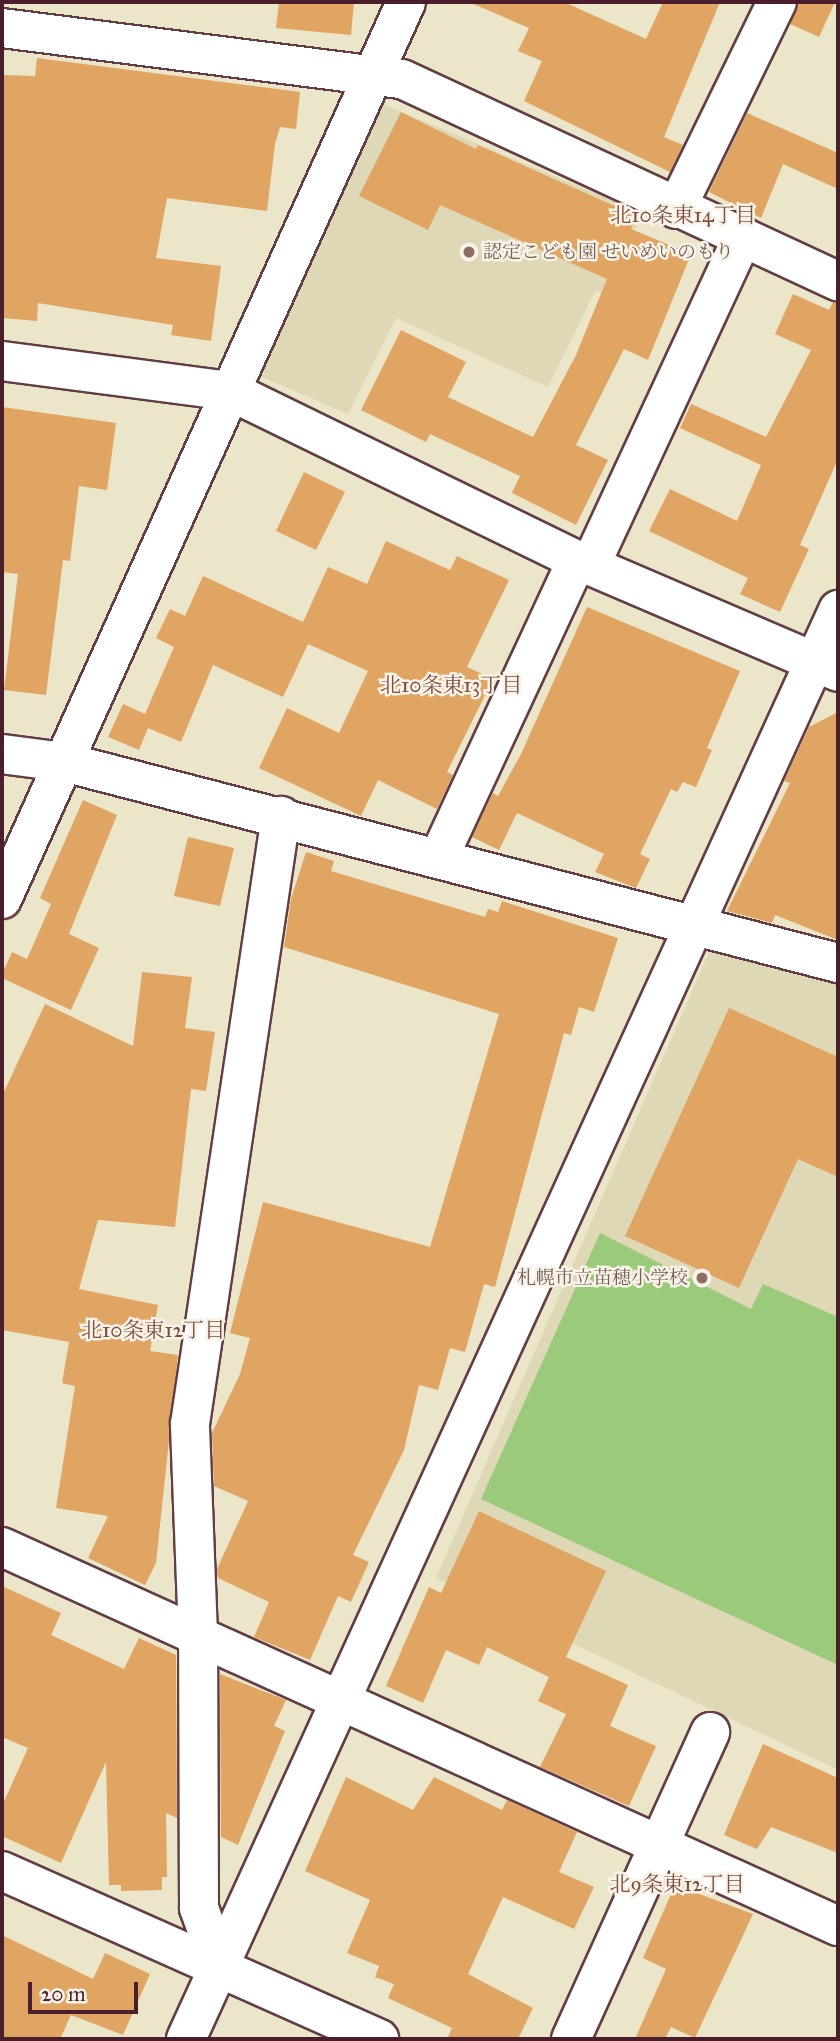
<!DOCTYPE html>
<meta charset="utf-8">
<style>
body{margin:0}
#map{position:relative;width:840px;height:2041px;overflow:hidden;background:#ebe5c9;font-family:"IM FELL Great Primer","Noto Serif JP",serif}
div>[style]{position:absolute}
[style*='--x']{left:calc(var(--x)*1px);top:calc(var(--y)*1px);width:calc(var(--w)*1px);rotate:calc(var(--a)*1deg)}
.built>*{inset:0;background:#dfd8b7}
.green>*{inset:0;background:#9aca7a}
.building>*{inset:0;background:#e0a563}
.roads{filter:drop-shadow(2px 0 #623d43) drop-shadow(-2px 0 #623d43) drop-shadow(0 2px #623d43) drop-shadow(0 -2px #623d43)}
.minor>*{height:38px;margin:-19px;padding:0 19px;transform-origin:19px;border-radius:19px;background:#fff}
.dots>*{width:19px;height:19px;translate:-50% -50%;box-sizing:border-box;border:4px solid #f7f3e8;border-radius:50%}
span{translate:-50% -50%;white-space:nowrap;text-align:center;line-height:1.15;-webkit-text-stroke:5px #f7f3e8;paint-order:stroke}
.education-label{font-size:19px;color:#785e54}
.left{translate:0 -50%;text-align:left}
.right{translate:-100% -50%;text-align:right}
.neighbourhood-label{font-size:21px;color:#7e4e3f}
.frame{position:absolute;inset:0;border:4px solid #4a1f2b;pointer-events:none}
.scale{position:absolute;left:28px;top:1982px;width:110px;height:32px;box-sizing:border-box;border:4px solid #4a1f2b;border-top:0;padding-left:9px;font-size:21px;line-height:24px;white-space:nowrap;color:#4a1f2b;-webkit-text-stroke:5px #f7f3e8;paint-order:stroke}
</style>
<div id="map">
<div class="built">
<i style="clip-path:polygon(385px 105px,642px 213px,607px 293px,595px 291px,548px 387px,396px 318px,348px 414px,262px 377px,261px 364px,375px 116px)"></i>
<i style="clip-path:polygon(713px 943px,838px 979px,838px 1770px,436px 1578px)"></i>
</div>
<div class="green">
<i style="clip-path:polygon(600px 1233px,751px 1309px,763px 1284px,838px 1317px,838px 1665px,481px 1499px)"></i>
</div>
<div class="building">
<i style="clip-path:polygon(279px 2px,354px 2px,351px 35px,276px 28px)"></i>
<i style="clip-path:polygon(469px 2px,564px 2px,646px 39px,663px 2px,720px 2px,664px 137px,683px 145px,670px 172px,524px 101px,542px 61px,518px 51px,529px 28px)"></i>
<i style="clip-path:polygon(799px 2px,835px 2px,819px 37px,790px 24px)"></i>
<i style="clip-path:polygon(37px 58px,300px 92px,296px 129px,280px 127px,275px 144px,267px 211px,167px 198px,156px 258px,221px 266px,211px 341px,171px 335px,173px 325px,38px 303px,37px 321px,2px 318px,2px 75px,35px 76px)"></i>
<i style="clip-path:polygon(401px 112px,476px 149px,478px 145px,637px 216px,631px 229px,691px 254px,648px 360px,624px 349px,576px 445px,608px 460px,576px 525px,512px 493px,520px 476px,430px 434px,426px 442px,361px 410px,401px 330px,466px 362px,448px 397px,533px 437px,576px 355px,607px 279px,440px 205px,428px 230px,359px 196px)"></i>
<i style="clip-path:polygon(747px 113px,838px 153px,838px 189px,783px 164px,761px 218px,709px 192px)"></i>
<i style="clip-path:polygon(793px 294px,829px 310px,833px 302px,838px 303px,838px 459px,800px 545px,809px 549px,780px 612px,740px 594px,748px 578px,649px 531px,670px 489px,737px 521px,761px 465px,680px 428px,691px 404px,766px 437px,811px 350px,775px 334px)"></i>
<i style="clip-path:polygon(2px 407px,116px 423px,107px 490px,79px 486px,70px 561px,63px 560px,46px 695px,4px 690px,18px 574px,2px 572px)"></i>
<i style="clip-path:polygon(304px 472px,345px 492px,316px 550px,276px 531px)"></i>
<i style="clip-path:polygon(386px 541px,450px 570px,457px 556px,509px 580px,467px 667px,493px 679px,447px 772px,453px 775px,437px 809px,378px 780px,361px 816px,259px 768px,287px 708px,339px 733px,368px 671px,308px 644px,283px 697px,213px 665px,181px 742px,148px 728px,139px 750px,108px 737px,123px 704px,145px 714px,174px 647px,156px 638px,170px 609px,185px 616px,203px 576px,303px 622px,328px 567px,367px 584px)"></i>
<i style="clip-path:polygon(587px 607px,740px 671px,707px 748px,712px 750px,696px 787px,683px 782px,677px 792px,671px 789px,640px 854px,650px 859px,636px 888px,595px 872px,604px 854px,517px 813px,499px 850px,472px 837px,493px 793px,498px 796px,521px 754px)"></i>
<i style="clip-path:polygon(838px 712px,838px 940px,775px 915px,772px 923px,727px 911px,790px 783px,784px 781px,809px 727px)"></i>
<i style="clip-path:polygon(83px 800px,117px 815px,69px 934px,99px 948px,71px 1010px,2px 978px,2px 974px,12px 952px,27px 959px,51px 904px,40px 898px)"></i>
<i style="clip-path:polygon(188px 837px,234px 848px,220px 906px,174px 896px)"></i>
<i style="clip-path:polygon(306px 852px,334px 861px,331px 871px,485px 917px,488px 909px,498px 912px,502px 901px,618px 938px,594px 1012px,579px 1007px,571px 1035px,564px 1033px,495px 1287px,484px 1284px,465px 1352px,450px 1348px,438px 1390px,419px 1385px,404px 1450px,353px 1555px,369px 1562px,351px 1602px,338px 1596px,310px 1660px,254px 1637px,269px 1602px,218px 1578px,217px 1569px,248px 1501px,214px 1486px,212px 1433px,240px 1374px,250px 1338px,230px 1333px,263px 1202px,430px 1247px,499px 1014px,284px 947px,291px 899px)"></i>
<i style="clip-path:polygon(142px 972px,192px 977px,185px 1028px,215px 1032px,206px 1091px,191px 1089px,175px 1227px,98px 1220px,79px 1289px,158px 1305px,150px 1351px,178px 1355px,156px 1563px,145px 1585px,88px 1558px,108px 1516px,56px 1508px,75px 1386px,62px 1383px,69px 1342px,2px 1330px,2px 1096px,45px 1004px,133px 1046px)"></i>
<i style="clip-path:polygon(729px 1008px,838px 1057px,838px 1177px,798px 1159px,739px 1288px,625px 1236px)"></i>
<i style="clip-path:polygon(479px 1511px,606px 1571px,566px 1657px,628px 1685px,610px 1726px,656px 1746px,629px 1806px,540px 1767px,566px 1714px,538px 1701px,549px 1677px,487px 1647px,479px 1665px,446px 1650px,423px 1703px,386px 1686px,429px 1587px,441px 1593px)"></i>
<i style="clip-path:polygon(2px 1586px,61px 1613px,51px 1635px,124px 1669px,139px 1638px,176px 1655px,177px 1818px,166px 1813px,167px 1877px,162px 1877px,162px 1890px,121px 1891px,121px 1885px,109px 1885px,106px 1762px,61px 1863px,2px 1836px,2px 1806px,28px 1748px,2px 1737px)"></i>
<i style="clip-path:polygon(220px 1674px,286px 1700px,274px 1726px,285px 1731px,238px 1845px,221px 1837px)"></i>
<i style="clip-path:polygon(763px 1744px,838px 1778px,838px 1853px,771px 1827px,757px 1849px,724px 1835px)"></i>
<i style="clip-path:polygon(346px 1777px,413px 1810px,434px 1777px,502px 1810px,507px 1800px,577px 1832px,559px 1872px,594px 1887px,574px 1929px,503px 1897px,468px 1974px,533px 2008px,518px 2039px,447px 2039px,452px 2028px,388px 1998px,394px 1984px,375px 1977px,379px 1966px,347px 1953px,370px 1900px,305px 1871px)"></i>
<i style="clip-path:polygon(675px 1885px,753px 1914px,695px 2038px,671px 2027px,665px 2039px,635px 2039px,666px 1969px,643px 1958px)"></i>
<i style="clip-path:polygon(2px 1935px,93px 1979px,105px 1953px,150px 1974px,123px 2035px,71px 2015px,60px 2039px,2px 2039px)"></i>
</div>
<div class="roads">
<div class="minor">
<i style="--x:2;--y:28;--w:403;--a:7.3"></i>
<i style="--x:402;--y:79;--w:481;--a:24.9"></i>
<i style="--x:676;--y:209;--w:230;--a:-64"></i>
<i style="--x:2;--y:361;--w:230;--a:7.5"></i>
<i style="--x:230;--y:391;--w:386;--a:26"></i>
<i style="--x:577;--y:560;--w:284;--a:23.2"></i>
<i style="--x:590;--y:566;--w:363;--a:-65.1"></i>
<i style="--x:2;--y:754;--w:63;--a:7.4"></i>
<i style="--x:64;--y:762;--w:800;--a:14.56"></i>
<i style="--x:439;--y:857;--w:327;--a:-65.1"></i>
<i style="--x:2;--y:899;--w:984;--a:-65.75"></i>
<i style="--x:2;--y:1547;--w:918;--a:24.39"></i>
<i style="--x:2;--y:1871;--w:413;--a:24"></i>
<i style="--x:220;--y:1967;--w:63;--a:-109.6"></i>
<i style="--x:199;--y:1908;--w:273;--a:-90.2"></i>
<i style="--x:198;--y:1635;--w:211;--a:-92.2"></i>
<i style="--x:190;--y:1424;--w:615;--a:-81.49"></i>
<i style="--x:186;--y:2039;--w:1571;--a:-65.47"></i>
<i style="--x:571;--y:2039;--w:337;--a:-65.6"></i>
</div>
</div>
<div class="dots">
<i style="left:469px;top:252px;background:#8d6e63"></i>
<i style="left:702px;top:1278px;background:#8d6e63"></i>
</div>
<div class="education-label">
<span class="left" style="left:483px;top:252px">認定こども園 せいめいのもり</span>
<span class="right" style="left:688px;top:1278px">札幌市立苗穂小学校</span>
</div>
<div class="neighbourhood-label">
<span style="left:683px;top:215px">北10条東14丁目</span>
<span style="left:451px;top:685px">北10条東13丁目</span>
<span style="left:153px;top:1330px">北10条東12丁目</span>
<span style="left:677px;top:1884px">北9条東12丁目</span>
</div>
<div class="frame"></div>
<div class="scale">20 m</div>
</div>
